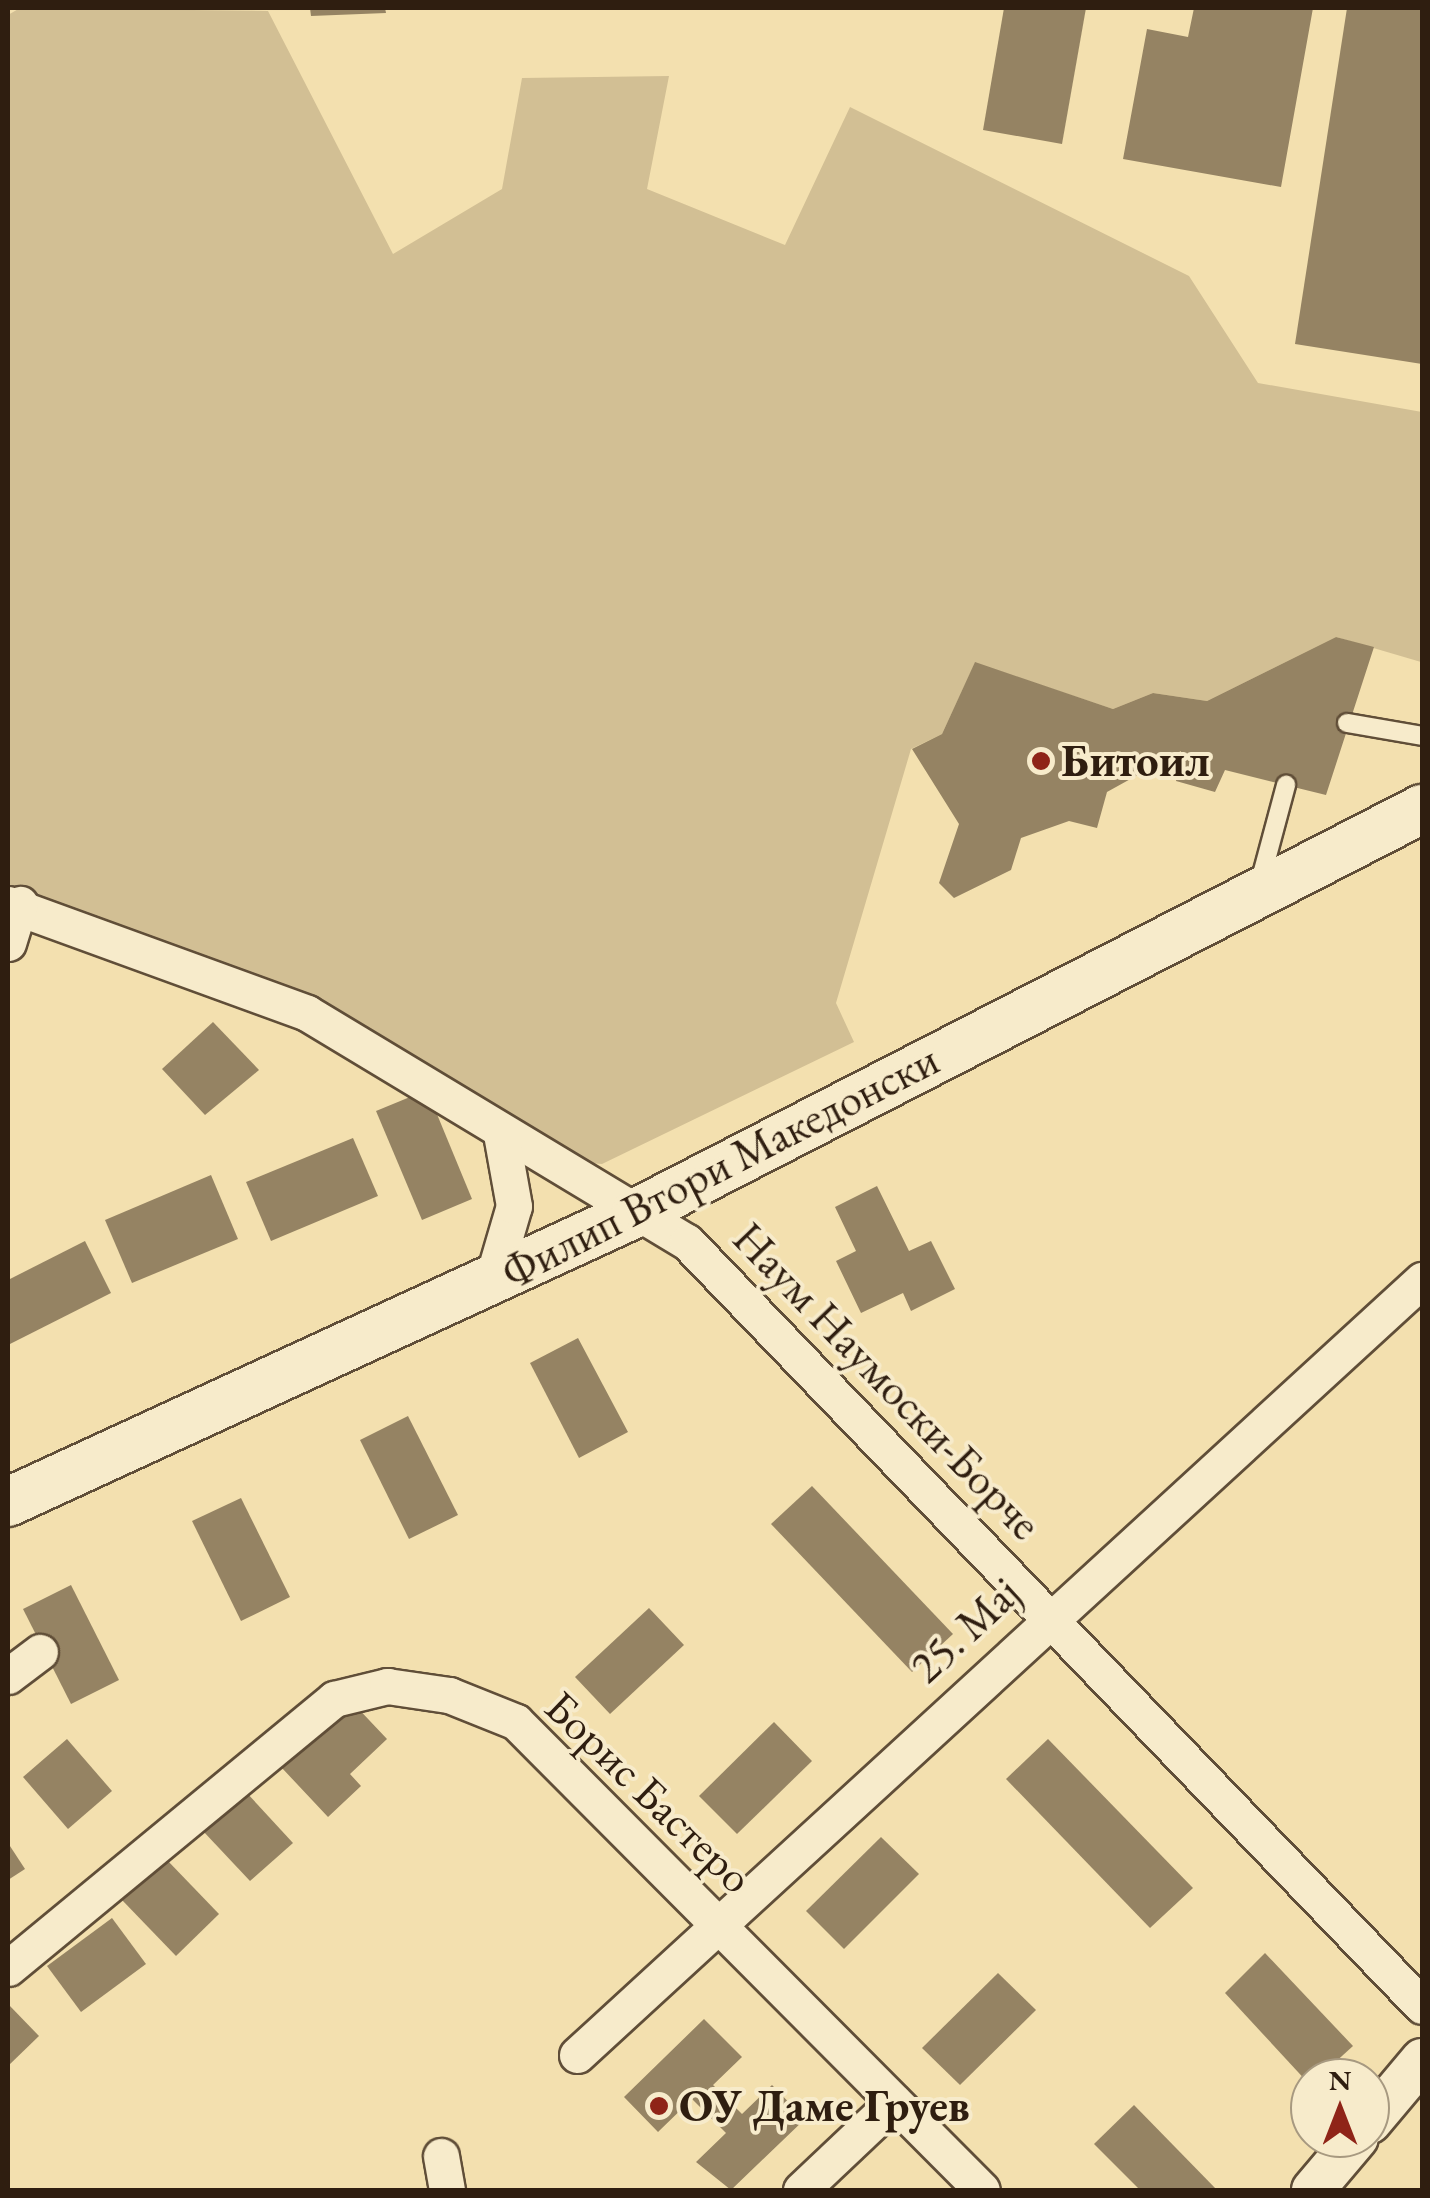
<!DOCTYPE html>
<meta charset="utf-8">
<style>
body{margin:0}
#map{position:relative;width:1430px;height:2198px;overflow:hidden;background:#f3e0af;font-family:"EB Garamond",serif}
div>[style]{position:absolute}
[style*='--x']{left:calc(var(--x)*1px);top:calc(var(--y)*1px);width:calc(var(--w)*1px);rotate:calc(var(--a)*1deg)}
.green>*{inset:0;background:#d2bf94}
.building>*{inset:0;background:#958363}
.roads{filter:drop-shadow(2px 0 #604e38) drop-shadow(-2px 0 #604e38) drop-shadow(0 2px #604e38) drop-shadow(0 -2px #604e38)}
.service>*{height:18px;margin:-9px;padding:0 9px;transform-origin:9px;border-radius:9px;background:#f7ebcb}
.minor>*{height:35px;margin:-17.5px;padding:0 17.5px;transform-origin:17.5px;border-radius:17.5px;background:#f7ebcb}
.tertiary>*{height:42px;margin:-21px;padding:0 21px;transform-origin:21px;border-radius:21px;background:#f7ebcb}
.secondary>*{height:48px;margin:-24px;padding:0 24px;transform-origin:24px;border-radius:24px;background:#f7ebcb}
.dots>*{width:28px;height:28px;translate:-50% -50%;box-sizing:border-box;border:5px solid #f7ebcb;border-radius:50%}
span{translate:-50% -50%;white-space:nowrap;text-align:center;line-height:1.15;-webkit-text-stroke:8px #f7ebcb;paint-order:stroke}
.poi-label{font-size:45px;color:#2f1e10;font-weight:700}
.left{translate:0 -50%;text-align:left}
.street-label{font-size:45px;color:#2f1e10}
.frame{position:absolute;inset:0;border:10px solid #2f1e10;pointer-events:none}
.north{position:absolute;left:1290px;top:2058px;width:100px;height:100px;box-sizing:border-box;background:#f7ebcb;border:2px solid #a79980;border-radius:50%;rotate:0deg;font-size:28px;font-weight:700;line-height:40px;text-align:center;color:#2f1e10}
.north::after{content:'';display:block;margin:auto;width:35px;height:45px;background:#8f2418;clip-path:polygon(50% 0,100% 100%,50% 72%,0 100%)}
</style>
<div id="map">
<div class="green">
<i style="clip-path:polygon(20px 8px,268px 11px,393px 254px,502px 189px,522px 78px,669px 76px,647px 189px,785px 245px,850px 107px,1189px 276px,1258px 383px,1422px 412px,1421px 662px,1336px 637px,1207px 701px,1153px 693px,1113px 709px,975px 663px,942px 734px,911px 749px,836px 1003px,854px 1042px,602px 1164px,543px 1159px,307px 1013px,8px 904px,8px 15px)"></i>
</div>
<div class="building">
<i style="clip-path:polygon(310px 8px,385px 8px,386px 13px,311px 16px)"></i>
<i style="clip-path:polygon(1004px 8px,1086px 8px,1062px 144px,983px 130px)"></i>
<i style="clip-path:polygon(1194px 8px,1313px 8px,1281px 187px,1123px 159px,1147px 29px,1188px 37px)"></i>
<i style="clip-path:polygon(1347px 8px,1422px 8px,1422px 364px,1295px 344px)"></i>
<i style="clip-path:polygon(1336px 637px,1374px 647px,1326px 795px,1225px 770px,1215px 792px,1176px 781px,1181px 751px,1107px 792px,1097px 828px,1069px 821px,1021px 838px,1011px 870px,954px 898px,939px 883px,959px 824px,912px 749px,942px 734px,975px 662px,1113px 709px,1153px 693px,1207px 701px)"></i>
<i style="clip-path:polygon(213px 1022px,259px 1070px,205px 1115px,162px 1069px)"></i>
<i style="clip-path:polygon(427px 1090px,472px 1199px,422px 1220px,376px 1111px)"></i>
<i style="clip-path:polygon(353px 1138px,378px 1196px,271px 1241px,246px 1182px)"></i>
<i style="clip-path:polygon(211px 1175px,238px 1239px,132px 1283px,105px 1220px)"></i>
<i style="clip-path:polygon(877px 1186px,909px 1251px,931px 1241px,955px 1289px,911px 1311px,903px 1293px,861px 1313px,836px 1261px,856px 1251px,835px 1207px)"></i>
<i style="clip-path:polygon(85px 1241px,111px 1293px,8px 1345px,8px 1280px)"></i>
<i style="clip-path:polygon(578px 1338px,628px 1432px,579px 1458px,530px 1363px)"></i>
<i style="clip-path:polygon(408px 1416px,458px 1515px,409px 1539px,360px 1440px)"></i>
<i style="clip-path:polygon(812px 1486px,953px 1634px,912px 1672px,771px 1524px)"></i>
<i style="clip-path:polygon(241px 1498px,290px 1597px,241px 1621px,192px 1521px)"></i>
<i style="clip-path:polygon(71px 1585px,119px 1680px,71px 1704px,23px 1609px)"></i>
<i style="clip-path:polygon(649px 1608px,684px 1645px,610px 1714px,575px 1677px)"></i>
<i style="clip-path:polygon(352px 1702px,387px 1739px,350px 1774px,361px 1786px,328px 1817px,282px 1768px)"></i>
<i style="clip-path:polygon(774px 1722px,812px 1761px,737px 1834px,699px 1796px)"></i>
<i style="clip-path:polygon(67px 1739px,112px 1791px,68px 1829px,23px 1777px)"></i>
<i style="clip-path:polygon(1048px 1739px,1193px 1888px,1150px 1928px,1006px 1779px)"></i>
<i style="clip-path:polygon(246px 1792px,293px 1843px,250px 1881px,203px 1831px)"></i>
<i style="clip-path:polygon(881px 1837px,919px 1874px,844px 1949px,806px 1911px)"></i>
<i style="clip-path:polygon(8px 1843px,25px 1869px,8px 1880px)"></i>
<i style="clip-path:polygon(166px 1859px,219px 1914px,176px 1956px,122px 1900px)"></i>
<i style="clip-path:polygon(112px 1918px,146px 1964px,81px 2012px,47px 1966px)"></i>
<i style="clip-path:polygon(1265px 1953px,1353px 2046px,1310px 2085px,1225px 1993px)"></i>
<i style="clip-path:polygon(998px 1973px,1036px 2010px,960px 2085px,922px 2048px)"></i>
<i style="clip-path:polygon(8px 2004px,39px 2036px,8px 2066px)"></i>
<i style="clip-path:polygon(704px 2019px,742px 2057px,713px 2085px,742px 2114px,772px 2085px,805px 2119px,731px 2190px,696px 2162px,726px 2133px,692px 2099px,658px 2132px,624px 2097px)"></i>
<i style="clip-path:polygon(1134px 2105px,1217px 2190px,1140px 2190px,1094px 2144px)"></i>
</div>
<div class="roads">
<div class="service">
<i style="--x:1347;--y:723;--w:76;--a:9.8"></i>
<i style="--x:1259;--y:886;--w:105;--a:-75"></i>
</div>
<div class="minor">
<i style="--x:8;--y:904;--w:318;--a:20"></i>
<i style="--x:307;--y:1013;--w:444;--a:31.1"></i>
<i style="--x:687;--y:1242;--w:1060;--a:46.11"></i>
<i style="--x:8;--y:943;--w:41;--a:-72.9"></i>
<i style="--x:492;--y:1281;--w:78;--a:-73.7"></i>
<i style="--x:514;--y:1206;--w:73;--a:-100.2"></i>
<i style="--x:8;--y:1676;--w:40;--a:-37"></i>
<i style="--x:8;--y:1968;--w:423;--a:-39.5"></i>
<i style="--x:334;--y:1699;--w:55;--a:-13.8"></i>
<i style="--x:387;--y:1686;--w:63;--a:8.3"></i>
<i style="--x:449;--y:1695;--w:72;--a:21.9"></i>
<i style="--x:516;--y:1722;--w:660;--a:45.12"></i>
<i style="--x:577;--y:2055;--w:1147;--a:-42.53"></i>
<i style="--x:441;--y:2156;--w:35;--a:80"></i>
<i style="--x:801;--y:2190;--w:128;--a:-43.4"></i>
</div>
<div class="tertiary">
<i style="--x:1370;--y:2122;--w:81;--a:-50"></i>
<i style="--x:1313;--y:2190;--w:68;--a:-49.8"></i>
</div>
<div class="secondary">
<i style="--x:8;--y:1502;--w:691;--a:-24.71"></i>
<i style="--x:636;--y:1213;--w:884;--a:-27.2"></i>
</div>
</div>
<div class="dots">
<i style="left:1041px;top:761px;background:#8f2418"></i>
<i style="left:659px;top:2106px;background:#8f2418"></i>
</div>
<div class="poi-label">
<span class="left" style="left:1061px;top:761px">Битоил</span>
<span class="left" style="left:679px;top:2106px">ОУ Даме Груев</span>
</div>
<div class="street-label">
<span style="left:720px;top:1166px;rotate:-27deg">Филип Втори Македонски</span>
<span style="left:887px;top:1381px;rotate:46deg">Наум Наумоски-Борче</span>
<span style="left:965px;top:1630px;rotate:-43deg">25. Мај</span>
<span style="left:649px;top:1792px;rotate:44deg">Борис Бастеро</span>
</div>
<div class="frame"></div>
<div class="north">N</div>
</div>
